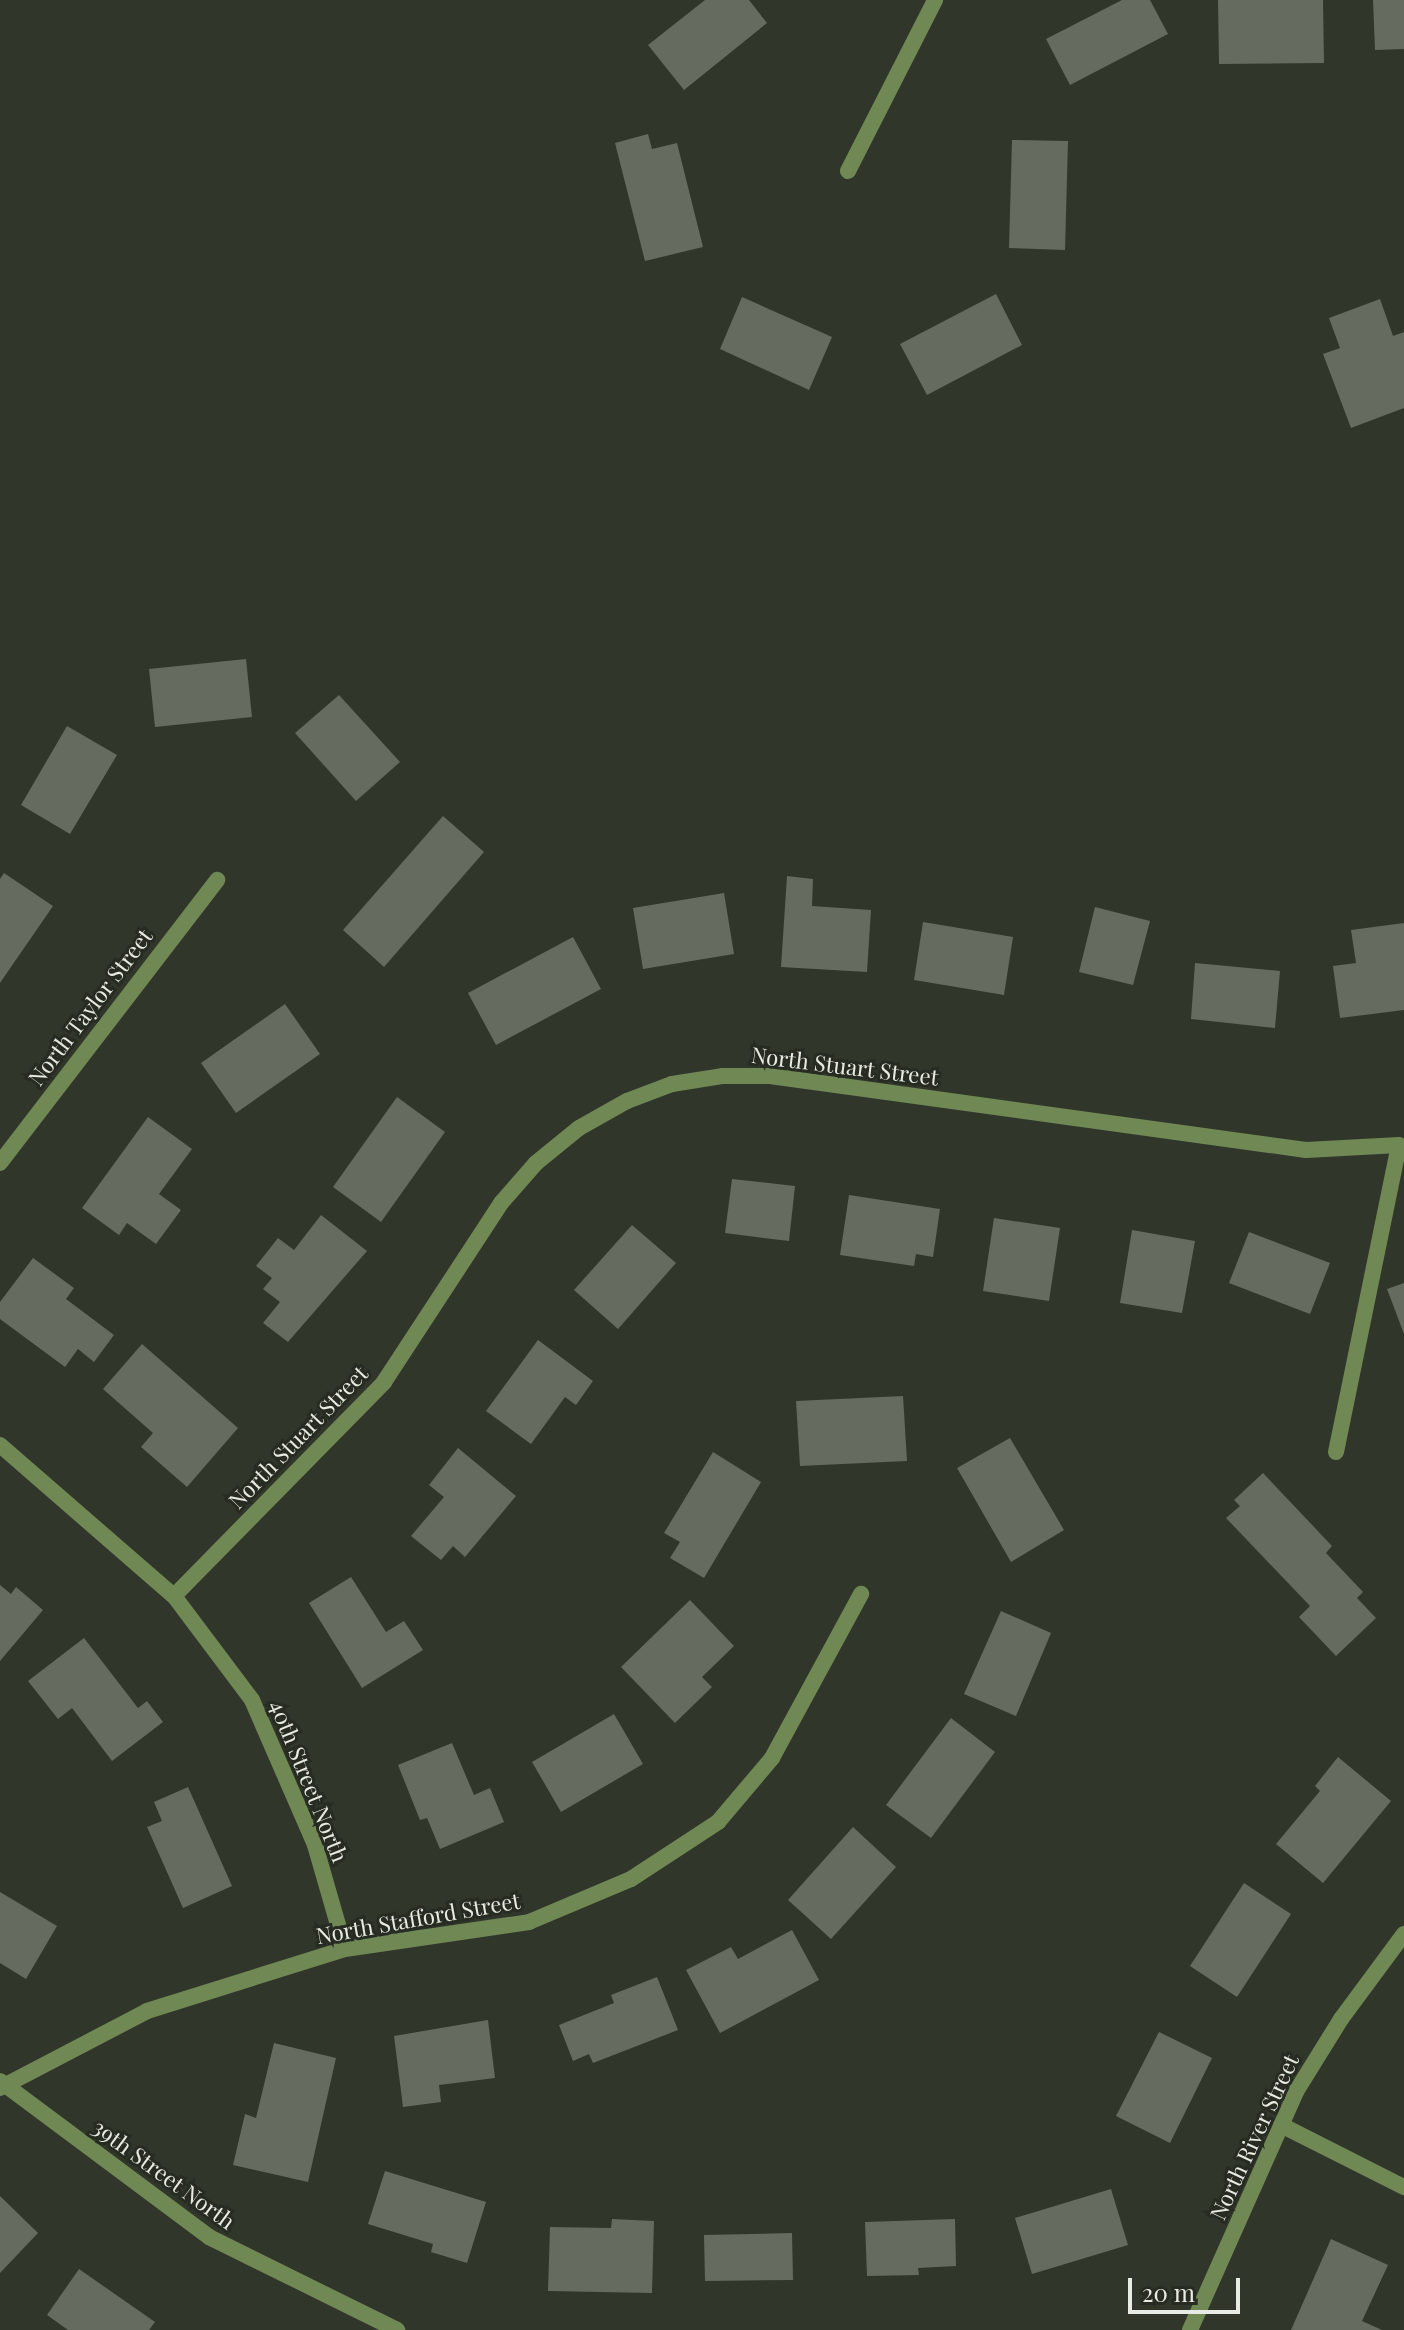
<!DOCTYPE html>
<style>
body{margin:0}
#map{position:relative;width:1404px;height:2330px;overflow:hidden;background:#31362b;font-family:"Playfair Display",serif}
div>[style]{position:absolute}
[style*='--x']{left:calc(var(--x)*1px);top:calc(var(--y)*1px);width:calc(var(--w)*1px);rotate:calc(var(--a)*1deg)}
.building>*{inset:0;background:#656b5f}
.service>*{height:16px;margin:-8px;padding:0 8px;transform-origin:8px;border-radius:8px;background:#708854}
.minor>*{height:16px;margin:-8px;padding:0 8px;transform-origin:8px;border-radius:8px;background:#708854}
span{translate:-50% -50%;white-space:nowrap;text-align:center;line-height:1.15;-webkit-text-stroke:6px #272c22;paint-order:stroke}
.street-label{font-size:22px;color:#e7ebe4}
.scale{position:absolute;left:1128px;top:2278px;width:112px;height:36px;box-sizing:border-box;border:4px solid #e7ebe4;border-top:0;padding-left:10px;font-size:24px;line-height:28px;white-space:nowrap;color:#e7ebe4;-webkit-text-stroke:6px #272c22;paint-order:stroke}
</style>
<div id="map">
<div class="building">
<i style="clip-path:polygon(705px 0,749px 0,767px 23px,684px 90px,648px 45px)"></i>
<i style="clip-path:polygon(1122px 0,1150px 0,1168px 34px,1070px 85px,1046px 39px)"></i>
<i style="clip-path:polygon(1218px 0,1323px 0,1324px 63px,1219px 64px)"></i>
<i style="clip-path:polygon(1373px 0,1404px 0,1404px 49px,1375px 50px)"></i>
<i style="clip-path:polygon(648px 134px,652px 149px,677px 143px,703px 247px,645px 261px,615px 143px)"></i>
<i style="clip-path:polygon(1012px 140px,1068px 141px,1065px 250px,1009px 248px)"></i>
<i style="clip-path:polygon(996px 294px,1022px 345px,927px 395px,900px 344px)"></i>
<i style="clip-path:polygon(742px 297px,832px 337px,809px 390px,720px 349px)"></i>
<i style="clip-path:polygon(1380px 299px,1393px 336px,1404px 332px,1404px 408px,1351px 428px,1323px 354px,1340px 348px,1329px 318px)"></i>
<i style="clip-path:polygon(246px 659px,252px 717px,155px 727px,149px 669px)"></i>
<i style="clip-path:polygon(339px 695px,400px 762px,356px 801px,295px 733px)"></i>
<i style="clip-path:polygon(67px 726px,117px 755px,70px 834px,21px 805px)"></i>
<i style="clip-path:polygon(443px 816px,484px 852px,384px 967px,343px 930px)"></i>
<i style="clip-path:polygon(4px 873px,53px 906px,0 983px,0 879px)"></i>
<i style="clip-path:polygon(787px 876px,813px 879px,812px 906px,871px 910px,867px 972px,781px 967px)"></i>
<i style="clip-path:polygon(724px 893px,734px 954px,643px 969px,633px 908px)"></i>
<i style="clip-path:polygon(1095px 907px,1150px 921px,1133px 985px,1079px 972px)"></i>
<i style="clip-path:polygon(923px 922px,1013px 937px,1004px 995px,914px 980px)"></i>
<i style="clip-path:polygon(1404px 923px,1404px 1010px,1340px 1018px,1333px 966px,1356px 963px,1351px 930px)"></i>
<i style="clip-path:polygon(573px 937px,601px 989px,496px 1045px,468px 993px)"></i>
<i style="clip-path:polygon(1195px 963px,1280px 971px,1275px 1028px,1191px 1019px)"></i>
<i style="clip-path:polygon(285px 1004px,320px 1054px,236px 1113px,201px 1063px)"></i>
<i style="clip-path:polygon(397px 1097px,445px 1132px,381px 1222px,333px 1187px)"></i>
<i style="clip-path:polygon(148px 1117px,192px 1149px,159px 1194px,181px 1210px,156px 1244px,127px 1223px,119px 1235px,82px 1208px)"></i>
<i style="clip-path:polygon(732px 1179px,795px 1186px,789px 1241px,725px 1233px)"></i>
<i style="clip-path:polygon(849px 1195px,940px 1209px,933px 1257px,916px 1254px,914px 1266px,840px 1255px)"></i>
<i style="clip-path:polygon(321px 1215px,367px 1251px,288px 1342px,263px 1323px,280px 1302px,263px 1289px,272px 1278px,256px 1266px,278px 1238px,294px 1250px)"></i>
<i style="clip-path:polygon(994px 1218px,1060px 1228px,1049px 1301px,983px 1291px)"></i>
<i style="clip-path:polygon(632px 1225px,676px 1263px,618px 1329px,574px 1290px)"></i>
<i style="clip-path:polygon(1132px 1230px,1195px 1241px,1182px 1313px,1120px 1303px)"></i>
<i style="clip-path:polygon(1249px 1232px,1330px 1263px,1310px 1314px,1229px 1283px)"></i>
<i style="clip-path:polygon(33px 1258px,74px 1288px,66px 1299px,114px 1335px,94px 1362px,78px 1349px,65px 1367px,0 1319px,0 1302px)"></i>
<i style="clip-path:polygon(1404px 1283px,1404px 1334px,1387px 1289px)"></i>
<i style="clip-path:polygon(538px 1340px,593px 1381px,576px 1405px,565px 1397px,531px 1444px,486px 1411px)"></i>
<i style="clip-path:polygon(142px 1344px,238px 1428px,187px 1487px,141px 1447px,153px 1433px,103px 1389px)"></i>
<i style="clip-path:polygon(903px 1396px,907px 1461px,800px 1466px,796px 1401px)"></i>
<i style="clip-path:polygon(1010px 1438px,1064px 1530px,1011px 1562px,957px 1468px)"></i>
<i style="clip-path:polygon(458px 1448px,516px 1496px,465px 1557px,453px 1546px,441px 1560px,411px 1536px,444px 1497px,429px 1485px)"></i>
<i style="clip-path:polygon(713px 1452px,761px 1482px,704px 1578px,670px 1558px,680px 1542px,664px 1533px)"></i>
<i style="clip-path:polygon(1263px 1473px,1332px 1546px,1326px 1553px,1363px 1592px,1357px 1598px,1376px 1618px,1336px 1656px,1299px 1617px,1310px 1606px,1226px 1518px,1240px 1506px,1234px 1500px)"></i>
<i style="clip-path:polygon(351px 1577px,386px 1632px,404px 1621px,423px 1650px,362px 1688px,309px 1603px)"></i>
<i style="clip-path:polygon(0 1585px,11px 1594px,16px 1587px,43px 1610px,0 1661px)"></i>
<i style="clip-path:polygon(690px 1600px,734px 1646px,702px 1677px,712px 1687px,675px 1723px,621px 1667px)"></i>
<i style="clip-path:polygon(1001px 1611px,1051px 1633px,1016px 1716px,964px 1694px)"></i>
<i style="clip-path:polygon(84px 1638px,138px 1708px,147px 1701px,163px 1722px,112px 1761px,72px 1708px,58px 1719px,28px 1681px)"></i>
<i style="clip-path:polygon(614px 1714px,643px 1764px,561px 1812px,532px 1762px)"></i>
<i style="clip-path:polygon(951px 1718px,995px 1752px,931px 1838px,886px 1805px)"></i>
<i style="clip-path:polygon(452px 1743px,474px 1795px,490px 1788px,504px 1822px,440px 1849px,427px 1818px,420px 1820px,398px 1765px)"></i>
<i style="clip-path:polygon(1338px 1757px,1391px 1801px,1323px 1883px,1276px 1844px,1320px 1791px,1315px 1786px)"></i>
<i style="clip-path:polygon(188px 1787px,232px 1886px,183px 1908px,147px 1827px,162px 1821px,154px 1802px)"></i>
<i style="clip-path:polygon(853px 1827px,896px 1867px,831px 1939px,788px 1900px)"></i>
<i style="clip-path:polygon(1244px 1883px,1291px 1914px,1237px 1997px,1190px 1966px)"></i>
<i style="clip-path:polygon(0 1892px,57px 1926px,26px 1979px,0 1963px)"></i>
<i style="clip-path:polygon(792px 1930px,819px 1980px,720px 2033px,686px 1970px,731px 1947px,738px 1959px)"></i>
<i style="clip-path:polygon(657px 1977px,678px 2030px,593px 2063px,589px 2054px,573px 2061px,559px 2025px,614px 2003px,611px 1995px)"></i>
<i style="clip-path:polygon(488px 2020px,495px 2078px,439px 2085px,441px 2102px,403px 2107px,394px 2036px)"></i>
<i style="clip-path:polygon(1159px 2032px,1212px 2058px,1170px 2143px,1116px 2116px)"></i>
<i style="clip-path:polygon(274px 2043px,336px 2058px,308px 2182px,233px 2165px,245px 2114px,256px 2118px)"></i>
<i style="clip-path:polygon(385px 2171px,486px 2202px,467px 2263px,431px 2252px,433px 2244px,368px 2224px)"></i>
<i style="clip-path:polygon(1111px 2189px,1128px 2245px,1032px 2274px,1015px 2218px)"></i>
<i style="clip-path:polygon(0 2196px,38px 2233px,0 2273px)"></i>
<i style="clip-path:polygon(612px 2219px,654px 2221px,652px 2293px,548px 2291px,550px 2227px,611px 2228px)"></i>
<i style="clip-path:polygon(955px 2219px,956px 2266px,918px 2268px,919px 2275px,867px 2276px,865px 2222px)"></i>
<i style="clip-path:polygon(792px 2233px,793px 2280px,705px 2281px,704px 2235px)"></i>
<i style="clip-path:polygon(1331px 2239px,1388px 2265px,1362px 2321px,1382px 2330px,1291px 2330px)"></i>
<i style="clip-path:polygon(79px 2269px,155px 2322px,149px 2330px,68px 2330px,47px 2315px)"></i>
</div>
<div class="service">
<i style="--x:1336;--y:1452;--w:313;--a:-78.4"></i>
</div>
<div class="minor">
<i style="--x:848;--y:171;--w:192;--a:-63"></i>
<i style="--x:0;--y:1163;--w:357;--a:-52.5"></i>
<i style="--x:0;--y:1445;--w:230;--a:41"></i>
<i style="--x:174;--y:1596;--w:130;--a:53.1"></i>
<i style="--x:252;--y:1700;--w:158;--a:66.5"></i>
<i style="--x:315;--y:1845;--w:108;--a:73.9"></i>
<i style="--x:174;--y:1596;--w:300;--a:-45.5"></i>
<i style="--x:384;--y:1382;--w:214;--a:-56.8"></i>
<i style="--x:501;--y:1203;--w:53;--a:-48.8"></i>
<i style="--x:536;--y:1163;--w:55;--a:-39.1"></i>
<i style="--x:579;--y:1128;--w:55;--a:-29.4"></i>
<i style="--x:627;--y:1101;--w:48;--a:-20.7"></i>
<i style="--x:672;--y:1084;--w:52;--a:-8.9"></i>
<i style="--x:723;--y:1076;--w:47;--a:0"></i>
<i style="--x:770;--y:1076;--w:541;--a:7.86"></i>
<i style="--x:1306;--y:1150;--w:93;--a:-3.1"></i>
<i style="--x:0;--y:2081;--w:261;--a:36.7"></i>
<i style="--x:209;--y:2237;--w:210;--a:26.3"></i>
<i style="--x:0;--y:2088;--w:166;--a:-27.6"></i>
<i style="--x:147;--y:2011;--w:207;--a:-17.4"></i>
<i style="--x:345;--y:1949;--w:186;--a:-8.3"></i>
<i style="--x:529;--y:1922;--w:111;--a:-22.9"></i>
<i style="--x:631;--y:1879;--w:104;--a:-33.2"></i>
<i style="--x:718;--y:1822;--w:84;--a:-49.8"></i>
<i style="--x:772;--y:1758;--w:187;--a:-61.5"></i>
<i style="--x:1281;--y:2125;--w:138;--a:26.8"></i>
<i style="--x:1190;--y:2330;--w:263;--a:-66"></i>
<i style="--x:1297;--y:2090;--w:84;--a:-58.2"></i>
<i style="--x:1341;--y:2019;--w:106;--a:-53.5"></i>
</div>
<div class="street-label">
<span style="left:90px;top:1007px;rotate:-53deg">North Taylor Street</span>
<span style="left:845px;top:1066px;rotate:7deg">North Stuart Street</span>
<span style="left:298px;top:1437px;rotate:-46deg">North Stuart Street</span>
<span style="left:309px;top:1781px;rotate:68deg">40th Street North</span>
<span style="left:418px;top:1918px;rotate:-10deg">North Stafford Street</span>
<span style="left:1254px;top:2137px;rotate:-65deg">North River Street</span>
<span style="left:164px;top:2174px;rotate:36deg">39th Street North</span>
</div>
<div class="scale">20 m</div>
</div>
